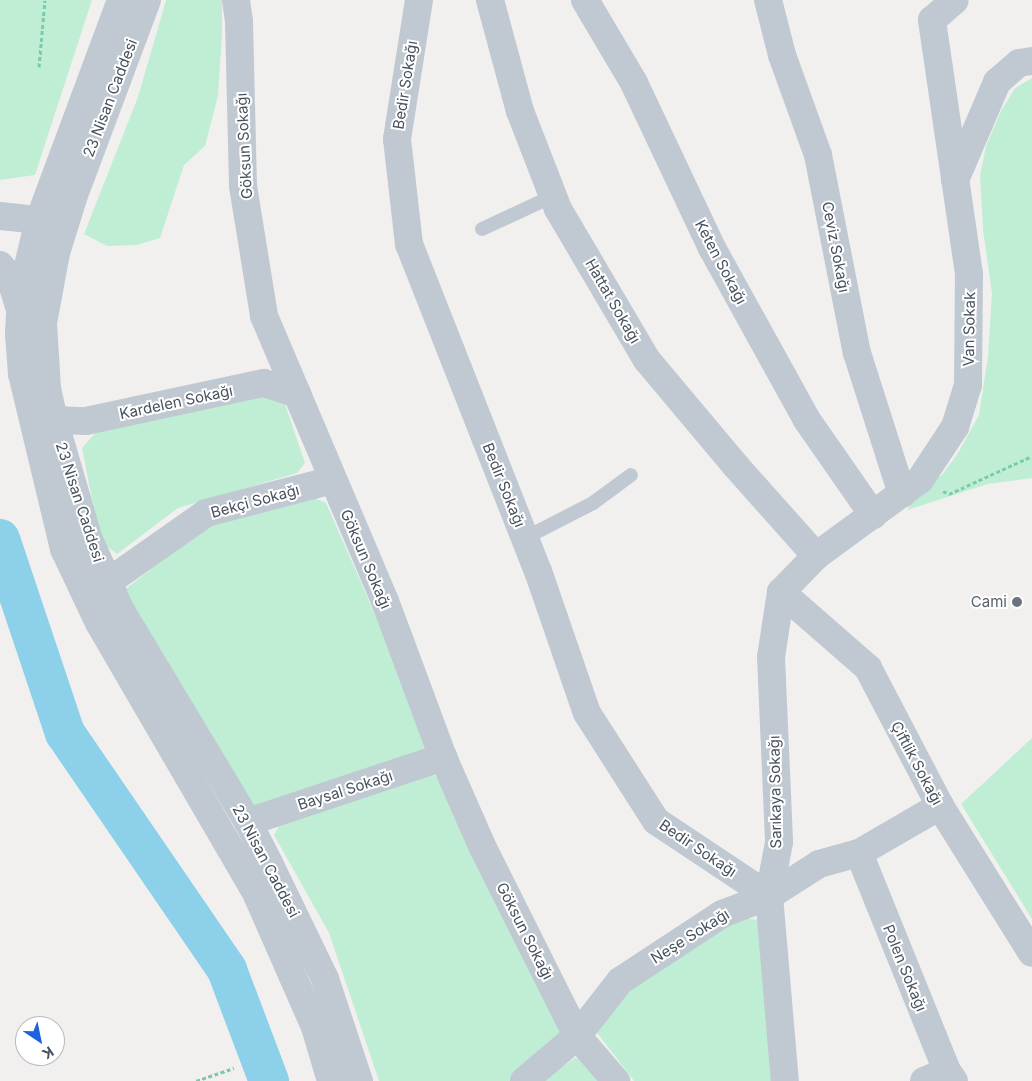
<!DOCTYPE html>
<meta charset="utf-8">
<style>
body{margin:0}
#map{position:relative;width:1032px;height:1081px;overflow:hidden;background:#f2f0ef;font-family:Inter,sans-serif}
div>[style]{position:absolute}
[style*='--x']{left:calc(var(--x)*1px);top:calc(var(--y)*1px);width:calc(var(--w)*1px);rotate:calc(var(--a)*1deg)}
.green>*{inset:0;background:#bfeed5}
.river>*{height:40px;margin:-20px;padding:0 20px;transform-origin:20px;border-radius:20px;background:#8dd0ea}
.path>*{height:3px;margin-top:-1.5px;transform-origin:0;background:repeating-linear-gradient(90deg,#78cca9 0 4px,transparent 0 6.5px)}
.service>*{height:14px;margin:-7px;padding:0 7px;transform-origin:7px;border-radius:7px;background:#c0c9d1}
.minor>*{height:28px;margin:-14px;padding:0 14px;transform-origin:14px;border-radius:14px;background:#c0c9d1}
.tertiary>*{height:28px;margin:-14px;padding:0 14px;transform-origin:14px;border-radius:14px;background:#c0c9d1}
.dots>*{width:14px;height:14px;translate:-50% -50%;box-sizing:border-box;border:2px solid #fff;border-radius:50%}
span{translate:-50% -50%;white-space:nowrap;text-align:center;line-height:1.15;-webkit-text-stroke:4px #fff;paint-order:stroke}
.street-label{font-size:15px;color:#48515d}
.worship-label{font-size:15px;color:#5b616d}
.right{translate:-100% -50%;text-align:right}
.north{position:absolute;left:15px;top:1016px;width:50px;height:50px;box-sizing:border-box;background:#fff;border:1px solid #b6b9be;border-radius:50%;rotate:146deg;font-size:14px;font-weight:700;line-height:20px;text-align:center;color:#48515d}
.north::after{content:'';display:block;margin:auto;width:18px;height:22px;background:#1d62df;clip-path:polygon(50% 0,100% 100%,50% 72%,0 100%)}
</style>
<div id="map">
<div class="green">
<i style="clip-path:polygon(0 0,92px 0,35px 175px,0 180px)"></i>
<i style="clip-path:polygon(166px 0,222px 0,222px 35px,218px 96px,205px 146px,184px 165px,160px 238px,137px 245px,107px 246px,84px 234px,138px 97px)"></i>
<i style="clip-path:polygon(1032px 78px,1032px 478px,988px 484px,907px 510px,926px 484px,942px 475px,958px 453px,979px 415px,988px 356px,992px 293px,983px 230px,980px 175px,986px 146px,1001px 111px,1015px 88px)"></i>
<i style="clip-path:polygon(264px 394px,283px 398px,305px 463px,297px 473px,178px 508px,117px 554px,100px 541px,82px 448px,96px 432px)"></i>
<i style="clip-path:polygon(311px 496px,326px 503px,385px 637px,430px 752px,250px 809px,123px 591px,217px 517px)"></i>
<i style="clip-path:polygon(1032px 738px,1032px 919px,961px 804px)"></i>
<i style="clip-path:polygon(433px 774px,445px 786px,475px 863px,560px 1029px,559px 1044px,510px 1081px,379px 1081px,329px 933px,274px 835px,280px 824px)"></i>
<i style="clip-path:polygon(732px 916px,757px 920px,762px 933px,773px 1081px,634px 1081px,595px 1030px,632px 982px)"></i>
<i style="clip-path:polygon(575px 1058px,582px 1059px,600px 1081px,541px 1081px)"></i>
</div>
<div class="river">
<i style="--x:0;--y:539;--w:205;--a:71.5"></i>
<i style="--x:65;--y:733;--w:287;--a:55.6"></i>
<i style="--x:227;--y:970;--w:119;--a:69.3"></i>
</div>
<div class="path">
<i style="--x:39;--y:67;--w:67;--a:-84.9"></i>
<i style="--x:943;--y:491;--w:7;--a:27"></i>
<i style="--x:949;--y:494;--w:91;--a:-24.6"></i>
<i style="--x:196;--y:1081;--w:40;--a:-18.9"></i>
</div>
<div class="service">
<i style="--x:482;--y:229;--w:78;--a:-24.9"></i>
<i style="--x:525;--y:538;--w:76;--a:-27.2"></i>
<i style="--x:593;--y:503;--w:47;--a:-36.4"></i>
</div>
<div class="minor">
<i style="--x:236;--y:0;--w:22;--a:82"></i>
<i style="--x:239;--y:22;--w:164;--a:88.6"></i>
<i style="--x:243;--y:186;--w:132;--a:80.8"></i>
<i style="--x:264;--y:316;--w:310;--a:67"></i>
<i style="--x:385;--y:601;--w:166;--a:69.6"></i>
<i style="--x:443;--y:757;--w:97;--a:66.3"></i>
<i style="--x:482;--y:846;--w:212;--a:63.4"></i>
<i style="--x:577;--y:1036;--w:60;--a:49.1"></i>
<i style="--x:419;--y:0;--w:141;--a:99"></i>
<i style="--x:397;--y:139;--w:106;--a:83.5"></i>
<i style="--x:409;--y:244;--w:352;--a:68.5"></i>
<i style="--x:538;--y:571;--w:150;--a:71"></i>
<i style="--x:587;--y:713;--w:128;--a:57.4"></i>
<i style="--x:656;--y:821;--w:136;--a:33.6"></i>
<i style="--x:490;--y:0;--w:115;--a:74.9"></i>
<i style="--x:520;--y:111;--w:105;--a:68.8"></i>
<i style="--x:558;--y:209;--w:175;--a:59.5"></i>
<i style="--x:647;--y:360;--w:137;--a:50"></i>
<i style="--x:735;--y:465;--w:122;--a:48.3"></i>
<i style="--x:585;--y:0;--w:96;--a:59.4"></i>
<i style="--x:634;--y:83;--w:183;--a:64.7"></i>
<i style="--x:712;--y:248;--w:196;--a:61.1"></i>
<i style="--x:807;--y:420;--w:116;--a:55.2"></i>
<i style="--x:768;--y:0;--w:57;--a:75.7"></i>
<i style="--x:782;--y:55;--w:106;--a:70.2"></i>
<i style="--x:818;--y:155;--w:202;--a:78.9"></i>
<i style="--x:857;--y:353;--w:148;--a:72.3"></i>
<i style="--x:955;--y:180;--w:107;--a:-66.8"></i>
<i style="--x:997;--y:82;--w:29;--a:-41"></i>
<i style="--x:1019;--y:63;--w:13;--a:-9"></i>
<i style="--x:54;--y:420;--w:32;--a:2"></i>
<i style="--x:86;--y:421;--w:182;--a:-12.1"></i>
<i style="--x:264;--y:383;--w:35;--a:18"></i>
<i style="--x:108;--y:582;--w:120;--a:-35.1"></i>
<i style="--x:206;--y:513;--w:131;--a:-14.6"></i>
<i style="--x:781;--y:592;--w:50;--a:-45.8"></i>
<i style="--x:816;--y:556;--w:129;--a:-36.2"></i>
<i style="--x:920;--y:480;--w:64;--a:-56.6"></i>
<i style="--x:955;--y:427;--w:44;--a:-72.8"></i>
<i style="--x:968;--y:385;--w:111;--a:-89.5"></i>
<i style="--x:969;--y:274;--w:257;--a:-98.3"></i>
<i style="--x:932;--y:20;--w:30;--a:-41"></i>
<i style="--x:781;--y:592;--w:66;--a:98.7"></i>
<i style="--x:771;--y:657;--w:185;--a:87.5"></i>
<i style="--x:779;--y:842;--w:55;--a:100.5"></i>
<i style="--x:769;--y:896;--w:186;--a:85.1"></i>
<i style="--x:781;--y:592;--w:116;--a:41.1"></i>
<i style="--x:868;--y:668;--w:156;--a:62.4"></i>
<i style="--x:940;--y:806;--w:173;--a:58"></i>
<i style="--x:248;--y:822;--w:206;--a:-18.4"></i>
<i style="--x:859;--y:853;--w:235;--a:68"></i>
<i style="--x:947;--y:1071;--w:12;--a:55"></i>
<i style="--x:524;--y:1081;--w:70;--a:-40.3"></i>
<i style="--x:577;--y:1036;--w:70;--a:-52"></i>
<i style="--x:620;--y:981;--w:122;--a:-33.3"></i>
<i style="--x:722;--y:914;--w:50;--a:-21"></i>
<i style="--x:769;--y:896;--w:59;--a:-32.6"></i>
<i style="--x:819;--y:864;--w:41;--a:-15.4"></i>
<i style="--x:859;--y:853;--w:94;--a:-30.1"></i>
<i style="--x:924;--y:1081;--w:25;--a:-23"></i>
</div>
<div class="tertiary">
<i style="--x:121;--y:0;--w:235;--a:110.4"></i>
<i style="--x:39;--y:220;--w:77;--a:103.5"></i>
<i style="--x:21;--y:295;--w:39;--a:93"></i>
<i style="--x:19;--y:334;--w:40;--a:85.7"></i>
<i style="--x:22;--y:374;--w:180;--a:76.5"></i>
<i style="--x:64;--y:549;--w:82;--a:64.7"></i>
<i style="--x:99;--y:623;--w:315;--a:59.8"></i>
<i style="--x:257;--y:895;--w:144;--a:66.3"></i>
<i style="--x:315;--y:1027;--w:56;--a:73.5"></i>
<i style="--x:147;--y:0;--w:211;--a:110.5"></i>
<i style="--x:73;--y:198;--w:58;--a:107.2"></i>
<i style="--x:56;--y:253;--w:71;--a:100.5"></i>
<i style="--x:43;--y:323;--w:66;--a:86.5"></i>
<i style="--x:47;--y:389;--w:32;--a:77"></i>
<i style="--x:54;--y:420;--w:122;--a:73.8"></i>
<i style="--x:88;--y:537;--w:79;--a:66"></i>
<i style="--x:120;--y:609;--w:249;--a:59"></i>
<i style="--x:248;--y:822;--w:48;--a:62.9"></i>
<i style="--x:270;--y:865;--w:127;--a:64.2"></i>
<i style="--x:325;--y:979;--w:108;--a:71.6"></i>
<i style="--x:0;--y:216;--w:39;--a:6"></i>
<i style="--x:39;--y:220;--w:17;--a:-7"></i>
<i style="--x:0;--y:265;--w:16;--a:50"></i>
<i style="--x:10;--y:277;--w:30;--a:73"></i>
</div>
<div class="dots">
<i style="left:1017px;top:602px;background:#6b7280"></i>
</div>
<div class="street-label">
<span style="left:405px;top:85px;rotate:-81deg">Bedir Sokağı</span>
<span style="left:110px;top:98px;rotate:-69deg">23 Nisan Caddesi</span>
<span style="left:244px;top:146px;rotate:-93deg">Göksun Sokağı</span>
<span style="left:836px;top:247px;rotate:79deg">Ceviz Sokağı</span>
<span style="left:721px;top:262px;rotate:62deg">Keten Sokağı</span>
<span style="left:613px;top:301px;rotate:60deg">Hattat Sokağı</span>
<span style="left:969px;top:329px;rotate:-89deg">Van Sokak</span>
<span style="left:176px;top:402px;rotate:-12deg">Kardelen Sokağı</span>
<span style="left:504px;top:485px;rotate:68deg">Bedir Sokağı</span>
<span style="left:255px;top:501px;rotate:-15deg">Bekçi Sokağı</span>
<span style="left:80px;top:502px;rotate:72deg">23 Nisan Caddesi</span>
<span style="left:366px;top:559px;rotate:67deg">Göksun Sokağı</span>
<span style="left:917px;top:763px;rotate:62deg">Çiftlik Sokağı</span>
<span style="left:345px;top:790px;rotate:-18deg">Baysal Sokağı</span>
<span style="left:775px;top:792px;rotate:-91deg">Sarıkaya Sokağı</span>
<span style="left:698px;top:848px;rotate:34deg">Bedir Sokağı</span>
<span style="left:266px;top:861px;rotate:62deg">23 Nisan Caddesi</span>
<span style="left:525px;top:931px;rotate:63deg">Göksun Sokağı</span>
<span style="left:690px;top:936px;rotate:-32deg">Neşe Sokağı</span>
<span style="left:905px;top:968px;rotate:68deg">Polen Sokağı</span>
</div>
<div class="worship-label">
<span class="right" style="left:1007px;top:602px">Cami</span>
</div>
<div class="north">K</div>
</div>
